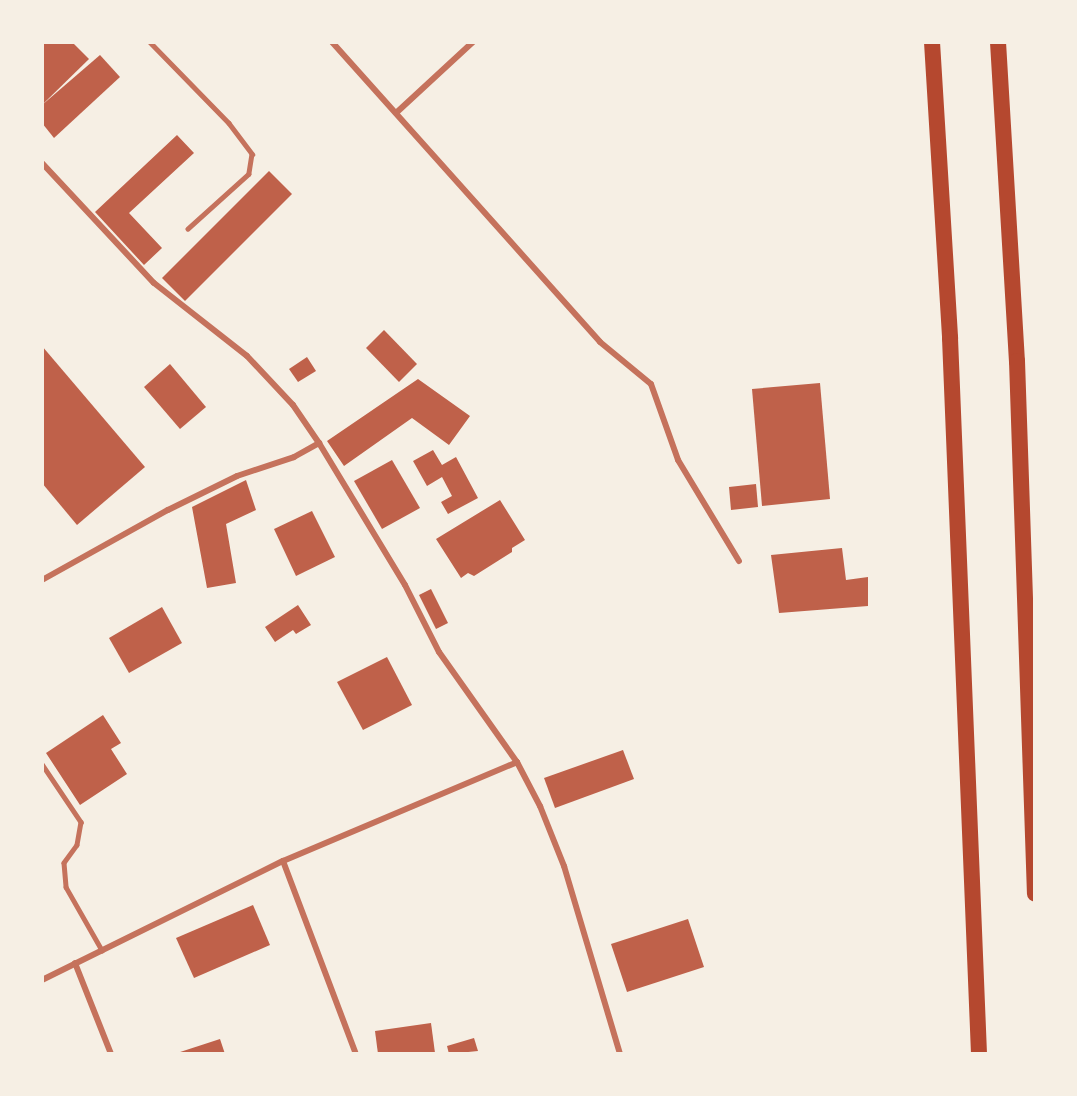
<!DOCTYPE html>
<style>
body{margin:0}
#map{position:relative;width:1077px;height:1096px;overflow:hidden;background:#f6efe4;font-family:Figtree,sans-serif}
div>[style]{position:absolute}
[style*='--x']{left:calc(var(--x)*1px);top:calc(var(--y)*1px);width:calc(var(--w)*1px);rotate:calc(var(--a)*1deg)}
.building>*{inset:0;background:#bf614a}
.service>*{height:4.5px;margin:-2.25px;padding:0 2.25px;transform-origin:2.25px;border-radius:2.25px;background:#c5725c}
.minor>*{height:6px;margin:-3px;padding:0 3px;transform-origin:3px;border-radius:3px;background:#c5725c}
.trunk>*{height:16px;margin:-8px;padding:0 8px;transform-origin:8px;border-radius:8px;background:#b5482f}
span{translate:-50% -50%;white-space:nowrap;text-align:center;line-height:1.15;-webkit-text-stroke:6px #f6efe4;paint-order:stroke}
.frame{position:absolute;inset:0;border:44px solid #f6efe4;pointer-events:none}
</style>
<div id="map">
<div class="building">
<i style="clip-path:polygon(42px 42px,72px 42px,89px 59px,42px 105px)"></i>
<i style="clip-path:polygon(100px 55px,120px 77px,54px 138px,42px 123px,42px 105px)"></i>
<i style="clip-path:polygon(177px 135px,194px 153px,129px 213px,162px 248px,144px 265px,95px 212px)"></i>
<i style="clip-path:polygon(269px 171px,292px 194px,185px 301px,162px 278px)"></i>
<i style="clip-path:polygon(384px 330px,417px 364px,399px 382px,366px 348px)"></i>
<i style="clip-path:polygon(42px 346px,145px 467px,77px 525px,42px 483px)"></i>
<i style="clip-path:polygon(307px 357px,316px 371px,298px 382px,289px 369px)"></i>
<i style="clip-path:polygon(170px 364px,206px 407px,180px 429px,144px 387px)"></i>
<i style="clip-path:polygon(418px 379px,470px 416px,449px 445px,412px 418px,344px 466px,327px 441px)"></i>
<i style="clip-path:polygon(820px 383px,830px 499px,762px 506px,752px 389px)"></i>
<i style="clip-path:polygon(433px 450px,442px 465px,456px 457px,478px 498px,448px 514px,441px 502px,452px 496px,442px 477px,427px 486px,413px 461px)"></i>
<i style="clip-path:polygon(392px 460px,420px 508px,382px 529px,354px 481px)"></i>
<i style="clip-path:polygon(246px 480px,256px 510px,226px 524px,236px 583px,207px 588px,192px 507px)"></i>
<i style="clip-path:polygon(756px 484px,758px 507px,731px 510px,729px 487px)"></i>
<i style="clip-path:polygon(500px 500px,525px 540px,512px 548px,512px 552px,474px 576px,468px 573px,461px 578px,436px 539px)"></i>
<i style="clip-path:polygon(312px 511px,335px 557px,296px 576px,274px 529px)"></i>
<i style="clip-path:polygon(842px 548px,846px 580px,868px 577px,868px 606px,779px 613px,771px 555px)"></i>
<i style="clip-path:polygon(431px 589px,448px 623px,436px 629px,419px 595px)"></i>
<i style="clip-path:polygon(298px 605px,311px 625px,296px 634px,293px 630px,275px 642px,265px 627px)"></i>
<i style="clip-path:polygon(162px 607px,182px 643px,129px 673px,109px 638px)"></i>
<i style="clip-path:polygon(387px 657px,412px 705px,363px 730px,337px 682px)"></i>
<i style="clip-path:polygon(103px 715px,121px 743px,111px 749px,127px 774px,80px 805px,46px 753px)"></i>
<i style="clip-path:polygon(623px 750px,634px 779px,555px 808px,544px 778px)"></i>
<i style="clip-path:polygon(253px 905px,270px 945px,194px 978px,176px 938px)"></i>
<i style="clip-path:polygon(688px 919px,704px 967px,627px 992px,611px 944px)"></i>
<i style="clip-path:polygon(431px 1023px,435px 1053px,378px 1054px,375px 1031px)"></i>
<i style="clip-path:polygon(474px 1038px,478px 1051px,449px 1054px,447px 1046px)"></i>
<i style="clip-path:polygon(220px 1039px,225px 1054px,174px 1054px)"></i>
</div>
<div class="service">
<i style="--x:150;--y:42;--w:113;--a:45.7"></i>
<i style="--x:229;--y:123;--w:39;--a:53"></i>
<i style="--x:252;--y:154;--w:20;--a:99"></i>
<i style="--x:249;--y:174;--w:82;--a:138"></i>
<i style="--x:42;--y:764;--w:70;--a:56.1"></i>
<i style="--x:81;--y:822;--w:23;--a:100"></i>
<i style="--x:77;--y:845;--w:22;--a:126"></i>
<i style="--x:64;--y:863;--w:24;--a:85"></i>
<i style="--x:66;--y:887;--w:73;--a:60.3"></i>
</div>
<div class="minor">
<i style="--x:332;--y:42;--w:402;--a:48.2"></i>
<i style="--x:600;--y:342;--w:66;--a:39.5"></i>
<i style="--x:651;--y:384;--w:81;--a:70.4"></i>
<i style="--x:678;--y:460;--w:118;--a:58.9"></i>
<i style="--x:396;--y:113;--w:105;--a:-42.7"></i>
<i style="--x:42;--y:163;--w:164;--a:47"></i>
<i style="--x:154;--y:283;--w:118;--a:38.1"></i>
<i style="--x:247;--y:356;--w:67;--a:46.8"></i>
<i style="--x:293;--y:405;--w:46;--a:55.6"></i>
<i style="--x:319;--y:443;--w:166;--a:58.8"></i>
<i style="--x:405;--y:585;--w:75;--a:63.1"></i>
<i style="--x:439;--y:652;--w:135;--a:54.7"></i>
<i style="--x:517;--y:762;--w:50;--a:62.4"></i>
<i style="--x:540;--y:806;--w:65;--a:68.2"></i>
<i style="--x:564;--y:866;--w:196;--a:73.4"></i>
<i style="--x:42;--y:580;--w:144;--a:-29.1"></i>
<i style="--x:168;--y:510;--w:77;--a:-26.2"></i>
<i style="--x:237;--y:476;--w:60;--a:-18.4"></i>
<i style="--x:294;--y:457;--w:29;--a:-29"></i>
<i style="--x:283;--y:861;--w:206;--a:69.3"></i>
<i style="--x:75;--y:963;--w:98;--a:68.4"></i>
<i style="--x:42;--y:980;--w:269;--a:-26.3"></i>
<i style="--x:283;--y:861;--w:254;--a:-22.9"></i>
</div>
<div class="trunk">
<i style="--x:932;--y:42;--w:297;--a:86.5"></i>
<i style="--x:950;--y:338;--w:717;--a:87.68"></i>
<i style="--x:998;--y:42;--w:320;--a:86.6"></i>
<i style="--x:1017;--y:361;--w:533;--a:88.07"></i>
</div>
<div class="frame"></div>
</div>
